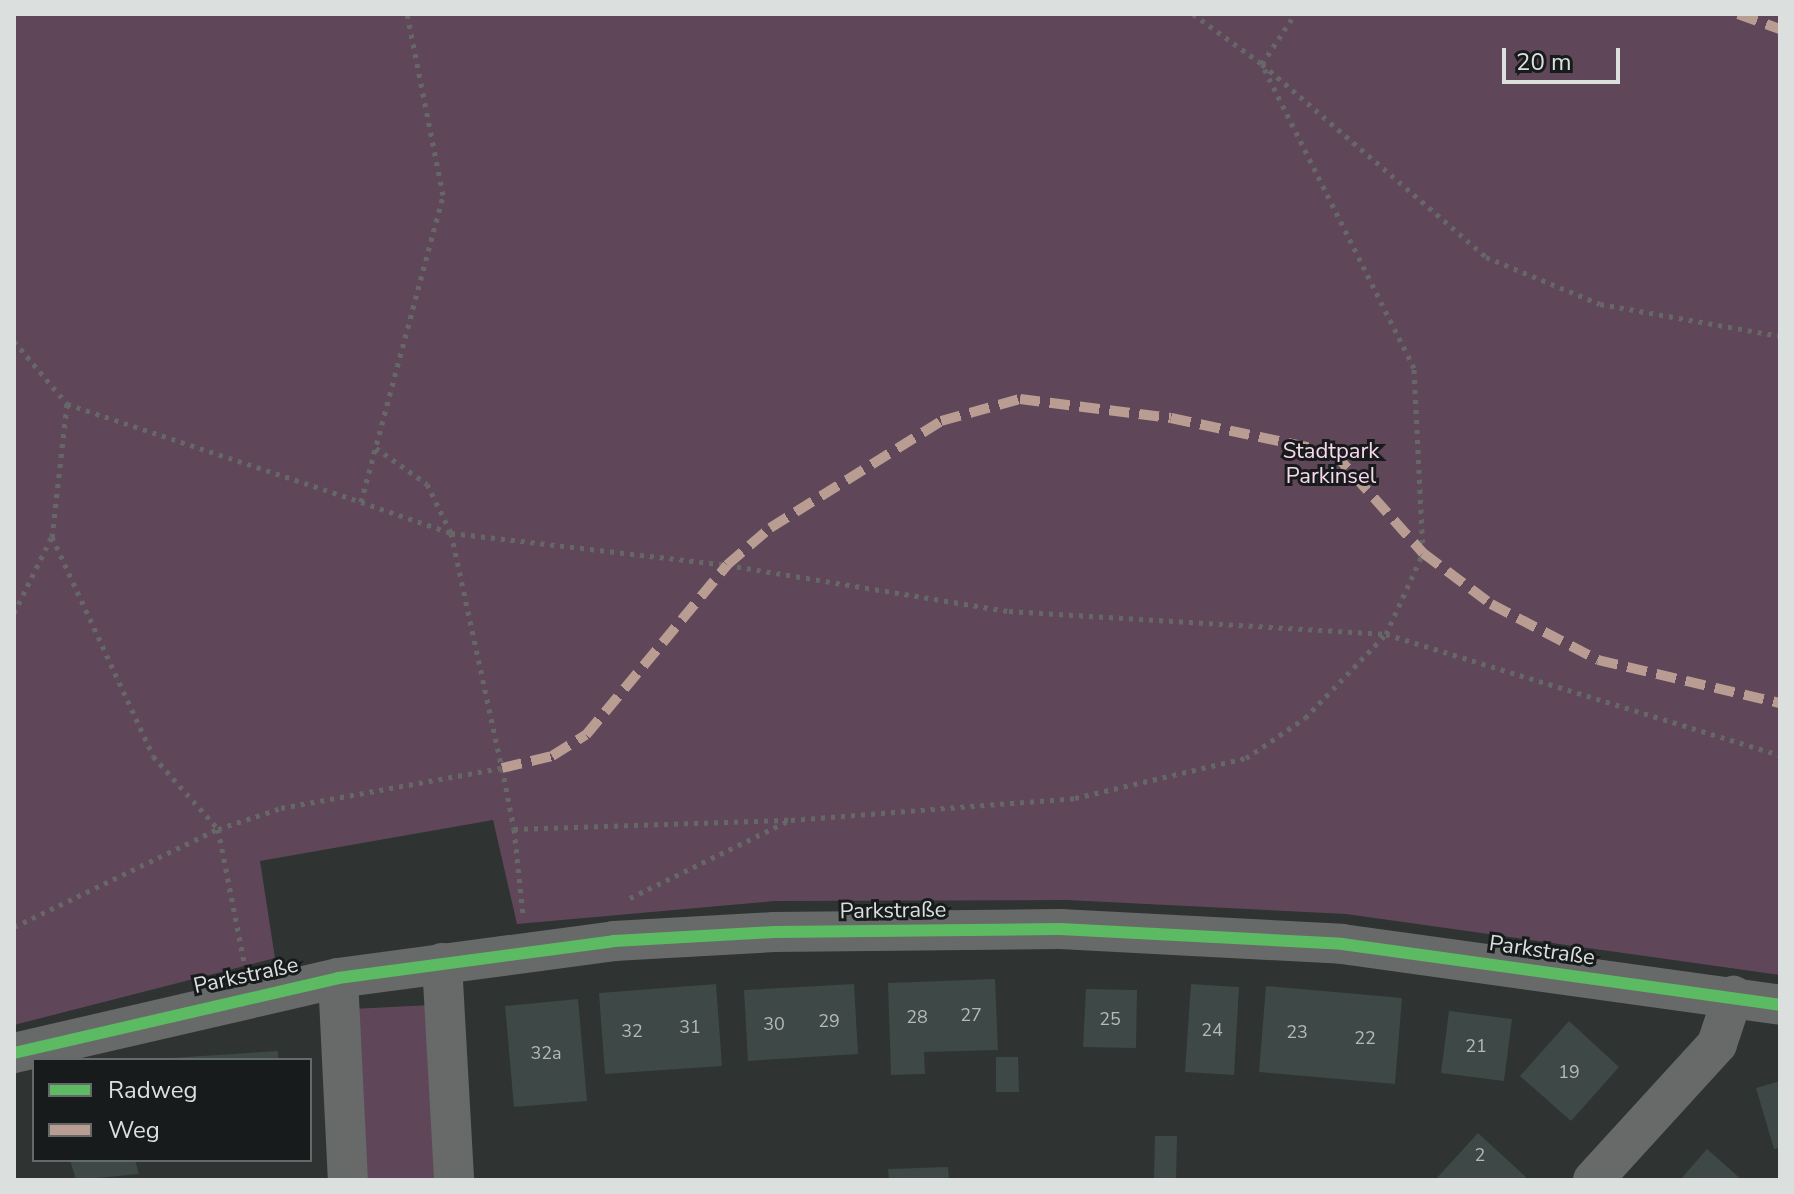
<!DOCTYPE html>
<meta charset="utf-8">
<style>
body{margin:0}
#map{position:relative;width:1794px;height:1194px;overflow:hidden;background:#2f3332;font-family:"Nunito Sans",sans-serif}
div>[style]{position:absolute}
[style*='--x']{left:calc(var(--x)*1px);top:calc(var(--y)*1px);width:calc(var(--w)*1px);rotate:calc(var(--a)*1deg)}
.green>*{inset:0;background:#5f4759}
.building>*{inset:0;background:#3d4847}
.path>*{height:5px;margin-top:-2.5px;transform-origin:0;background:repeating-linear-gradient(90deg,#666868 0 4px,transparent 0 10px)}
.minor>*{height:40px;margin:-20px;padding:0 20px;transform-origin:20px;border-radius:20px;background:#686969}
.quiet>*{height:10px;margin-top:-5px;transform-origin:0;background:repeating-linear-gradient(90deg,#b99d93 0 20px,transparent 0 30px)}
.cycleway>*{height:12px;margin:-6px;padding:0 6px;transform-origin:6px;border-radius:6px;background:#5cba63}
span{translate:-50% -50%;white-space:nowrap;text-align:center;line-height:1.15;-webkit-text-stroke:6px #181b1b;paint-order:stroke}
.number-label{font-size:18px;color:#b4b9b8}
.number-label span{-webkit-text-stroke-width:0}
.park-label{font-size:22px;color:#f9d7ef}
.street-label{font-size:22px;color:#dbdfde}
.frame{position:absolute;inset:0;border:16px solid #dbdfde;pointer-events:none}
.legend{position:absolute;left:32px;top:1058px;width:280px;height:104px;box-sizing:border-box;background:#181b1b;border:2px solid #666969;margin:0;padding:10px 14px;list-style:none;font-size:24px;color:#dbdfde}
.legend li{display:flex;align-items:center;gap:16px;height:40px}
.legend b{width:40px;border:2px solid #666969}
.scale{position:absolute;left:1502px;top:48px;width:118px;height:36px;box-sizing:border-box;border:4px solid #dbdfde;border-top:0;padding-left:10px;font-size:24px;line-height:28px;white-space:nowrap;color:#dbdfde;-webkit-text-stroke:6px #181b1b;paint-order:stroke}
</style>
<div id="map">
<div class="green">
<i style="clip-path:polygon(14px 14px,1780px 14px,1780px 975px,1346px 914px,1067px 900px,775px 901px,517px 924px,493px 820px,260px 861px,275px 958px,14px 1025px)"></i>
<i style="clip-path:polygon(431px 1005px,440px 1180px,361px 1180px,352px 1009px)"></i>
</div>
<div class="building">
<i style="clip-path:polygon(995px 979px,998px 1050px,924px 1052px,925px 1074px,891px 1075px,888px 983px)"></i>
<i style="clip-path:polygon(716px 984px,722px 1066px,605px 1074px,599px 993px)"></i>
<i style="clip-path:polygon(854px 984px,858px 1054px,748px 1061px,744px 990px)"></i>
<i style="clip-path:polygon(1191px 984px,1239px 987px,1234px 1075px,1185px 1072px)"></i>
<i style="clip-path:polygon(1266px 986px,1402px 998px,1395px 1084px,1259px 1072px)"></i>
<i style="clip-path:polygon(1086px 989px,1137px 990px,1136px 1048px,1083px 1047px)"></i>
<i style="clip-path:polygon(578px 999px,587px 1101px,514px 1107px,505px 1006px)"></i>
<i style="clip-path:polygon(1449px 1011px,1512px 1019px,1504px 1081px,1441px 1073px)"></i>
<i style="clip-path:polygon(1569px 1021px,1619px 1067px,1571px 1121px,1520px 1076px)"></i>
<i style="clip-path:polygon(278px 1051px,278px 1060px,170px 1060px,170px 1058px)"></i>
<i style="clip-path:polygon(996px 1057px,1018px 1057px,1019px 1092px,996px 1092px)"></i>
<i style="clip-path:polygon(1780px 1081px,1780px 1148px,1774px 1149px,1756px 1088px)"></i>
<i style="clip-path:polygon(1478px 1133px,1526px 1177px,1523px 1180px,1435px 1180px)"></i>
<i style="clip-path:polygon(1155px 1136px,1177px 1136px,1176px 1179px,1154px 1179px)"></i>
<i style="clip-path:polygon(1707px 1149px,1742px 1180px,1680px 1180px)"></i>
<i style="clip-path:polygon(70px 1160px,135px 1160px,139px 1174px,76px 1180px)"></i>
<i style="clip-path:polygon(948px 1167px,949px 1180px,889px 1180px,888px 1169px)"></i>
</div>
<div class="path">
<i style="--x:1193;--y:14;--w:85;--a:35.9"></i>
<i style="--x:1262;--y:64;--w:296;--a:40.7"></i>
<i style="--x:1486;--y:257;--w:123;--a:22.4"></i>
<i style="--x:1600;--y:304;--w:183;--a:10.1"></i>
<i style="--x:14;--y:341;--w:82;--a:49.9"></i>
<i style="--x:67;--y:404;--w:134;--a:96.4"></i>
<i style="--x:52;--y:537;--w:241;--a:65.2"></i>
<i style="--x:153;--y:756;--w:98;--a:48.3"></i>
<i style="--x:218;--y:829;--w:135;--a:78.9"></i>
<i style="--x:67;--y:404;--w:310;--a:18.4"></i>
<i style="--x:361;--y:502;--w:318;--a:-75"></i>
<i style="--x:443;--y:195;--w:185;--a:-101.2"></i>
<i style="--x:376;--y:448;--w:62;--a:35.2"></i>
<i style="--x:427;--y:484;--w:55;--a:63.9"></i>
<i style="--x:451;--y:533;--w:240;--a:77.8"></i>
<i style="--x:361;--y:502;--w:95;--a:19"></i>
<i style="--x:451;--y:533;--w:278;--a:6.6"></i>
<i style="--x:727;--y:565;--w:286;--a:9.3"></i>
<i style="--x:1009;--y:611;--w:378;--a:3.5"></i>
<i style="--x:1386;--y:634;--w:412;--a:17.1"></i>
<i style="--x:14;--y:613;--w:84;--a:-63.7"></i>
<i style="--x:514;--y:829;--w:85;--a:84"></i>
<i style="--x:630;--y:898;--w:174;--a:-26"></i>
<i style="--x:14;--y:927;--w:226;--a:-25.7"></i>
<i style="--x:218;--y:829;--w:66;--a:-18.4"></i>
<i style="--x:281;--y:808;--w:225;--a:-10.3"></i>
<i style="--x:502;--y:768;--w:62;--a:78.9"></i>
<i style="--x:514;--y:829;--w:277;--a:-1.9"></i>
<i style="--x:791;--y:820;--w:285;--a:-4.4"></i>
<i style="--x:1075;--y:798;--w:176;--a:-13.2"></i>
<i style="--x:1246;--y:758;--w:71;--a:-34.1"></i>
<i style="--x:1305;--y:718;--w:117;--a:-46"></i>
<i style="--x:1386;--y:634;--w:89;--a:-65.4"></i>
<i style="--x:1423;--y:553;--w:185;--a:-92.8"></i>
<i style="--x:1414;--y:368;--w:340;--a:-116.6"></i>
<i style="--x:1262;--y:64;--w:60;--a:-56.6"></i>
</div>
<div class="minor">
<i style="--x:442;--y:963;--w:217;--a:86.8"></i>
<i style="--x:338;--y:978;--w:202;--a:87.2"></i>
<i style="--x:14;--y:1053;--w:333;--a:-13"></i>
<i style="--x:338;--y:978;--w:278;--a:-7.6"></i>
<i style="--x:614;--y:941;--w:160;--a:-3.2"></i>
<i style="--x:774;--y:932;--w:286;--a:-0.6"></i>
<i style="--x:1060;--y:929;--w:282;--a:3"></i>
<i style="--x:1342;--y:944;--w:442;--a:7.9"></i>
<i style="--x:1593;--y:1180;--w:184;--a:-47.6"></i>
<i style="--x:1717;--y:1044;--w:51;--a:-71.6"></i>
</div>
<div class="quiet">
<i style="--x:1738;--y:14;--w:45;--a:19.7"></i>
<i style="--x:502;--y:768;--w:51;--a:-13.5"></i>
<i style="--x:552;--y:756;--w:40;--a:-32"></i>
<i style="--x:586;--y:735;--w:221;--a:-50.3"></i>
<i style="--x:727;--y:565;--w:57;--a:-40.7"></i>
<i style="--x:770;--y:528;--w:202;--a:-32"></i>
<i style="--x:941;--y:421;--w:82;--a:-15.6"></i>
<i style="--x:1020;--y:399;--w:152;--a:7.2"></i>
<i style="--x:1171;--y:418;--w:167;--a:12.1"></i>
<i style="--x:1334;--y:453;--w:134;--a:48.3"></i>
<i style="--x:1423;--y:553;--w:85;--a:36.9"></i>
<i style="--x:1491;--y:604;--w:121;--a:27.6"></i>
<i style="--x:1598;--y:660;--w:187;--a:13.3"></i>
</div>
<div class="cycleway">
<i style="--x:14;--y:1053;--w:333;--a:-13"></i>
<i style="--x:338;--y:978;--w:278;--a:-7.6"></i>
<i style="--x:614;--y:941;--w:160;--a:-3.2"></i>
<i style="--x:774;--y:932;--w:286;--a:-0.6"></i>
<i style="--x:1060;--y:929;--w:282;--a:3"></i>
<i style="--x:1342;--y:944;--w:442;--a:7.9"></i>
</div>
<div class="number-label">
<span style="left:971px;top:1015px">27</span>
<span style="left:917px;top:1017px">28</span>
<span style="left:1110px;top:1019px">25</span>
<span style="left:829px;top:1021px">29</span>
<span style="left:774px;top:1024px">30</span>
<span style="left:690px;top:1027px">31</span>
<span style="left:1212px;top:1030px">24</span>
<span style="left:632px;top:1031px">32</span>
<span style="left:1297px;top:1032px">23</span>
<span style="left:1365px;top:1038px">22</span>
<span style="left:1476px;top:1046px">21</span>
<span style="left:546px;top:1053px">32a</span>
<span style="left:1569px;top:1072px">19</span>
<span style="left:1480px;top:1155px">2</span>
</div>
<div class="park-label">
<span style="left:1331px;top:464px">Stadtpark<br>Parkinsel</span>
</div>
<div class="street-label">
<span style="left:893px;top:911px;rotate:-1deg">Parkstraße</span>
<span style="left:1542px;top:951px;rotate:8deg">Parkstraße</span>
<span style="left:246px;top:976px;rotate:-12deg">Parkstraße</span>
</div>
<div class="frame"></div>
<ul class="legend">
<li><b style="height:10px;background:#5cba63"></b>Radweg</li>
<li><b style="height:10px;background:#b99d93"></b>Weg</li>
</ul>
<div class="scale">20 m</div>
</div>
